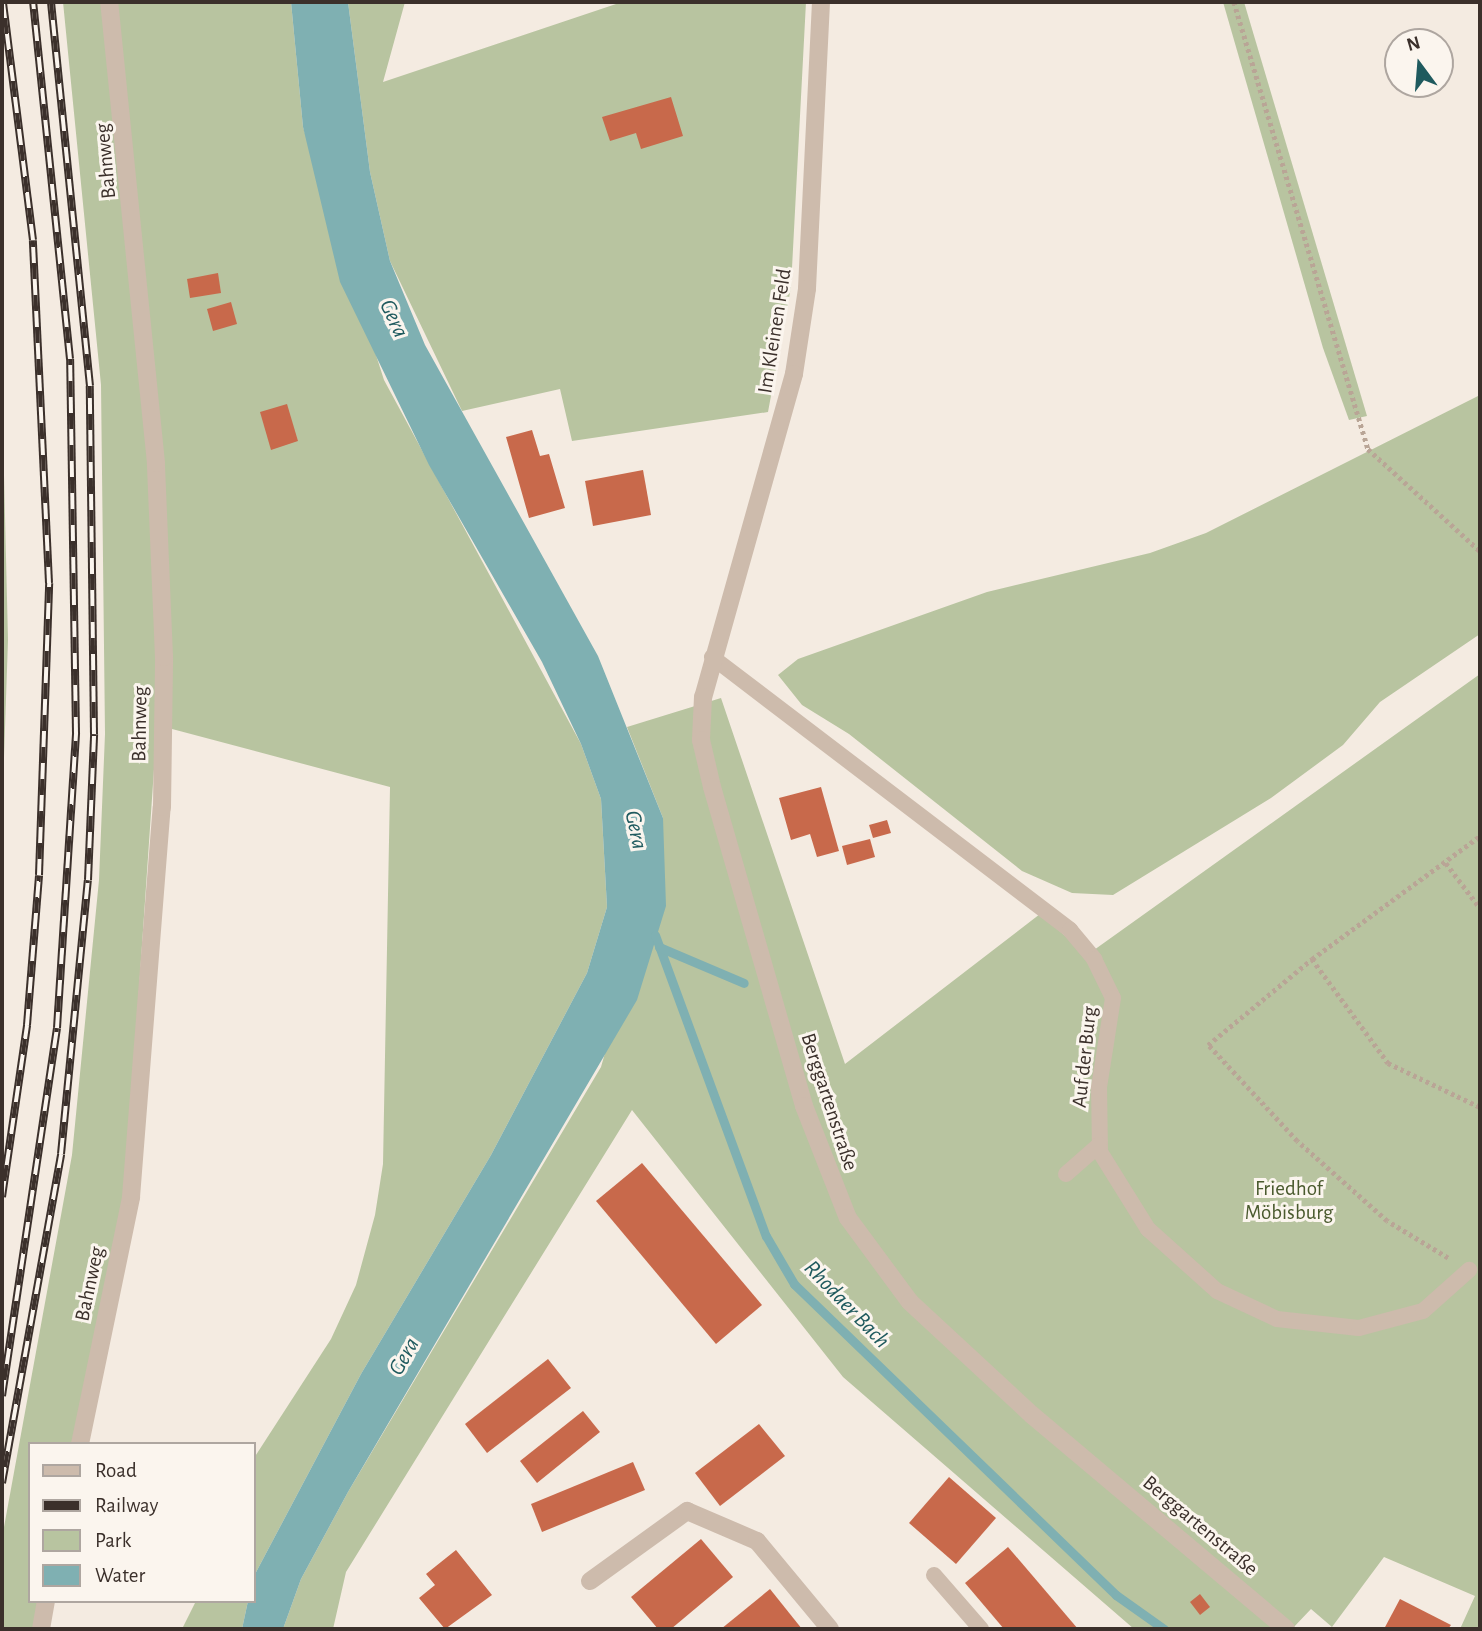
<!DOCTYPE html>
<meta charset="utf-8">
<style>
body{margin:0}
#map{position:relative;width:1482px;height:1631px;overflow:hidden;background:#f4ebe1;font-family:"Alegreya Sans",sans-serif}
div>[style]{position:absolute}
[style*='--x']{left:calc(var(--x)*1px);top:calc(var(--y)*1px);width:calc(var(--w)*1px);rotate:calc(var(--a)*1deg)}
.green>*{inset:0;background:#b8c4a0}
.water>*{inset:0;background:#7fb0b2}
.stream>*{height:9px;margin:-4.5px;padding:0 4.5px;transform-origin:4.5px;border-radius:4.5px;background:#7fb0b2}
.building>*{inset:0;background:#c8694b}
.path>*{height:4.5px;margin-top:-2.25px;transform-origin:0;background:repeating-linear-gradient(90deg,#b9a596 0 3.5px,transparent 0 7px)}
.lane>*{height:16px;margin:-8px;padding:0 8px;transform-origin:8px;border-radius:8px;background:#cdbbac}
.street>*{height:18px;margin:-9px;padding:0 9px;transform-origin:9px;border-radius:9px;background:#cdbbac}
.rail>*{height:8px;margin-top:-4px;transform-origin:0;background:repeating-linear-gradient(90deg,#fbf5ee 0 16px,#3b302b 0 32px);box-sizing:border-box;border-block:2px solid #3b302b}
span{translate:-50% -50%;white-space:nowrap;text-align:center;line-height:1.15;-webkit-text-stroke:6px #fbf5ee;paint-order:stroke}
.street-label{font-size:21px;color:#3b302b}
.park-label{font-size:21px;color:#4a5a2e}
.water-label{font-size:23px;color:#1f5a5e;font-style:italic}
.frame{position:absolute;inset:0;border:4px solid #3b302b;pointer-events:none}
.legend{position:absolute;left:28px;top:1442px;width:228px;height:161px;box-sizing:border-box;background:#fbf5ee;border:2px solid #aea6a0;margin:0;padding:9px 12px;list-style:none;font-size:21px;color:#3b302b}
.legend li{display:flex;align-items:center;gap:14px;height:35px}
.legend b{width:35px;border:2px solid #aea6a0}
.north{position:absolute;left:1384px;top:28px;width:70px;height:70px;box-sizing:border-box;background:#fbf5ee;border:2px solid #aea6a0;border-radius:50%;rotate:344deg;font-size:19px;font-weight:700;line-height:28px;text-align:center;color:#3b302b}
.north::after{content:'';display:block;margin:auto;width:24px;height:32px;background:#1f5a5e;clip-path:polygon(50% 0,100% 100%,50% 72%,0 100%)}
</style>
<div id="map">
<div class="green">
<i style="clip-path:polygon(63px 2px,291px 2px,303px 127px,384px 380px,581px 744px,601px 799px,607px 907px,587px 973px,491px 1155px,361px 1374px,254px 1576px,254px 1458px,331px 1339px,356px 1285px,375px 1215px,383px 1164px,390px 787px,157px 725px,125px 1195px,73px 1444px,30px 1444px,30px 1601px,40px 1601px,34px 1629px,2px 1629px,2px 1538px,72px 1155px,99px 880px,105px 734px,101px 385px)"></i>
<i style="clip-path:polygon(348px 2px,405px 2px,383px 82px,622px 2px,806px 2px,791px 287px,768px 412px,572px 441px,560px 389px,462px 411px,390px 261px,370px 172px)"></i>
<i style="clip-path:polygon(1223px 2px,1244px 2px,1367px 416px,1349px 420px,1323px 348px)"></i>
<i style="clip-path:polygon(2px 392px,8px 640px,2px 816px)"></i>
<i style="clip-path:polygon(1480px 395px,1480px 634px,1380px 702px,1343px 745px,1271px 798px,1113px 895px,1072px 893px,1022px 871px,849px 734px,802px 705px,778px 675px,798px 659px,987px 592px,1150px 553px,1206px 533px)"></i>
<i style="clip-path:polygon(1480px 674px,1480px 1629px,1460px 1629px,1475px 1596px,1384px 1557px,1332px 1627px,1311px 1609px,1292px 1629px,1134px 1629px,843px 1377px,632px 1110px,346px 1572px,333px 1629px,283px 1629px,301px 1579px,348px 1492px,601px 1067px,663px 851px,663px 818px,627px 727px,721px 698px,845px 1064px,1040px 914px,1087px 955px)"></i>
<i style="clip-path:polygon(196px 1601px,248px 1601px,242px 1629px,182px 1629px)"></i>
</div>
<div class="water">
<i style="clip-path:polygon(291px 2px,348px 2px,370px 172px,390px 261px,425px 345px,598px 656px,663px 818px,666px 906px,637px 1000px,348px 1492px,301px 1579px,283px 1629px,242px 1629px,248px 1601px,254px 1601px,254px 1576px,361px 1374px,491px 1155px,587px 973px,607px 907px,601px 799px,581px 744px,542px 662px,429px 465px,340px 282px,303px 127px)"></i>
</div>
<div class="stream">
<i style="--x:655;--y:935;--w:321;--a:69.8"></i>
<i style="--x:766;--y:1236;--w:56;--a:59.7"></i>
<i style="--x:794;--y:1284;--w:448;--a:44"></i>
<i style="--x:1116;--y:1595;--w:59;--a:35.3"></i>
<i style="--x:659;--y:947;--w:92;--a:23"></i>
</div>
<div class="building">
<i style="clip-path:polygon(671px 97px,683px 136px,641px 149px,636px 133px,610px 141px,602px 117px)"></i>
<i style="clip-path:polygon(218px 273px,221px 293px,190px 298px,187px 279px)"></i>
<i style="clip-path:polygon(231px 302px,237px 324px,213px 331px,207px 309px)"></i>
<i style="clip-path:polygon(287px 404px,298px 441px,271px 450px,260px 412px)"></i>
<i style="clip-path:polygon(532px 430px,540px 456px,549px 454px,565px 508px,529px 518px,506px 437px)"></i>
<i style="clip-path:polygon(643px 470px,651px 515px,593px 526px,585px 481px)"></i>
<i style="clip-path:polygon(821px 787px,839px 851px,817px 857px,810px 834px,791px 840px,779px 798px)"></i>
<i style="clip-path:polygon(887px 820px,891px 833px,873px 838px,869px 825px)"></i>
<i style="clip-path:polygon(870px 839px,875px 857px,847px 865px,842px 846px)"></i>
<i style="clip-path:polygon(642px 1163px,762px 1305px,716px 1344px,596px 1201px)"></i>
<i style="clip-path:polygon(548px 1359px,571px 1388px,487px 1453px,465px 1424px)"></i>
<i style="clip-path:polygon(583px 1411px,600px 1432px,537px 1483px,520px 1461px)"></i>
<i style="clip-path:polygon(759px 1424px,785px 1456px,720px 1506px,695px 1473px)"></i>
<i style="clip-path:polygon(633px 1462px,645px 1490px,542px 1532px,531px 1504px)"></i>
<i style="clip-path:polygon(949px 1477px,996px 1518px,956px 1564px,909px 1523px)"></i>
<i style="clip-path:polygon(701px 1539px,733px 1577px,671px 1629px,658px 1629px,631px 1597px)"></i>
<i style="clip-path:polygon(1008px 1547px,1078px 1629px,1004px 1629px,965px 1583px)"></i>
<i style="clip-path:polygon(456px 1550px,492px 1595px,445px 1629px,419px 1598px,435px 1585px,426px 1574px)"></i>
<i style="clip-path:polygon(770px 1589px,802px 1629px,721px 1629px)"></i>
<i style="clip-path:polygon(1200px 1594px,1210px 1607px,1200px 1615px,1190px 1602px)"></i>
<i style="clip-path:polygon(1400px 1599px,1451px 1625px,1448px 1629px,1384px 1629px)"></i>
</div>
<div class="path">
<i style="--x:1234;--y:2;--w:467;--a:73.3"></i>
<i style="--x:1368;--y:449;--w:151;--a:42.3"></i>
<i style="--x:1446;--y:863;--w:56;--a:52.9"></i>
<i style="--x:1312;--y:959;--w:129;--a:53.8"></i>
<i style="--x:1388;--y:1063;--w:102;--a:25.6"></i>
<i style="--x:1448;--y:1258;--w:71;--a:-148.8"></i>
<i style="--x:1387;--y:1221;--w:120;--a:-138.4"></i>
<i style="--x:1297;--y:1141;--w:131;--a:-132.8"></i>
<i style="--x:1208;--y:1045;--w:135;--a:-39.6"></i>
<i style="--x:1312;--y:959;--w:208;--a:-36.2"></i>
</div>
<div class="lane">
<i style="--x:712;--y:657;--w:450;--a:37.3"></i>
<i style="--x:1070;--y:930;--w:38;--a:50"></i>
<i style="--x:1094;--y:959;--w:43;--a:64"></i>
<i style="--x:1113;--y:998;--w:90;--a:98.9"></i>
<i style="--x:1099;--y:1087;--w:65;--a:89.1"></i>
<i style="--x:1100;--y:1152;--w:91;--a:58.1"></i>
<i style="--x:1148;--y:1229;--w:93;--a:41.9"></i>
<i style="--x:1217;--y:1291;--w:66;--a:25"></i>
<i style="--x:1277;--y:1319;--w:82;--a:6.3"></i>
<i style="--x:1359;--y:1328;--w:66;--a:-14.9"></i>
<i style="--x:1423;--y:1311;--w:62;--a:-41.7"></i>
<i style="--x:1066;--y:1174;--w:44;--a:-41.3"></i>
<i style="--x:934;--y:1575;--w:72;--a:49"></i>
</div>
<div class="street">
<i style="--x:821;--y:2;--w:287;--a:92.8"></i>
<i style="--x:807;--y:289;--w:86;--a:98.7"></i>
<i style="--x:794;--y:374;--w:336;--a:105.7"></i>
<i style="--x:703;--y:697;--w:43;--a:92.7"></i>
<i style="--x:701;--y:740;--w:48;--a:76.8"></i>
<i style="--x:712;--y:787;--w:332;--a:73.9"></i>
<i style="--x:804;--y:1106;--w:120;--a:68.6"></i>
<i style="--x:848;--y:1218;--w:104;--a:53.6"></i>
<i style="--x:910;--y:1302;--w:166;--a:42.8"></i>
<i style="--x:1032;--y:1415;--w:332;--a:40.1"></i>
<i style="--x:80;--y:1444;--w:252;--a:-78.3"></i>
<i style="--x:131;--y:1197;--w:391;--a:-85.5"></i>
<i style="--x:162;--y:807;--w:150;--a:-89.2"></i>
<i style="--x:164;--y:657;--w:194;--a:-92.4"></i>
<i style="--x:156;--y:463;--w:463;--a:-95.8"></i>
<i style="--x:590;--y:1581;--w:120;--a:-35.8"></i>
<i style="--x:687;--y:1511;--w:76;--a:23.2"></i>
<i style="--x:757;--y:1541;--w:114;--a:50.3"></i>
<i style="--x:41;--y:1629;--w:28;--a:-80"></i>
</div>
<div class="rail">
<i style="--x:2;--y:1197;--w:174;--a:-81.7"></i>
<i style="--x:27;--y:1025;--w:150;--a:-85.4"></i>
<i style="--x:39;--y:875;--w:292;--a:-88"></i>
<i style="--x:49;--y:583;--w:343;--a:-92.7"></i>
<i style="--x:33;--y:240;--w:240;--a:-97.2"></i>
<i style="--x:2;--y:1396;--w:372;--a:-81.5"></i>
<i style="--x:57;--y:1028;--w:296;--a:-86.3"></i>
<i style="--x:76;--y:733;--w:374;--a:-90.9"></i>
<i style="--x:70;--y:359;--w:359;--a:-95.9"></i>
<i style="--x:2;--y:1483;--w:334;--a:-79.8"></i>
<i style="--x:61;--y:1154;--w:275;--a:-84.4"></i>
<i style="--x:88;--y:880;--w:146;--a:-87.6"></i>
<i style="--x:94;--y:734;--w:348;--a:-90.7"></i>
<i style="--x:90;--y:386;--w:386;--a:-95.8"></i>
</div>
<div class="street-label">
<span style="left:106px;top:161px;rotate:-95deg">Bahnweg</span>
<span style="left:775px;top:331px;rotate:-81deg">Im Kleinen Feld</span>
<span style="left:140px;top:724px;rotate:-89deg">Bahnweg</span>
<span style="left:1085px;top:1057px;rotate:-84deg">Auf der Burg</span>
<span style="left:829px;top:1102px;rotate:72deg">Berggartenstraße</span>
<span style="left:90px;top:1284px;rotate:-78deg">Bahnweg</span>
<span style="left:1200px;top:1526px;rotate:40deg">Berggartenstraße</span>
</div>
<div class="park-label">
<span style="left:1289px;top:1201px">Friedhof<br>Möbisburg</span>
</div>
<div class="water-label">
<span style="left:393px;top:319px;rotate:65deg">Gera</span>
<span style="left:635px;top:830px;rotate:78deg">Gera</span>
<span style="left:846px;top:1305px;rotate:46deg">Rhodaer Bach</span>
<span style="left:405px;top:1357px;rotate:-61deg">Gera</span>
</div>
<div class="frame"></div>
<ul class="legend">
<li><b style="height:9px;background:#cdbbac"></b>Road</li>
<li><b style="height:9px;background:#3b302b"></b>Railway</li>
<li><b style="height:19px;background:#b8c4a0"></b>Park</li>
<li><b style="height:19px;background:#7fb0b2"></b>Water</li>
</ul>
<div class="north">N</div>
</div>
